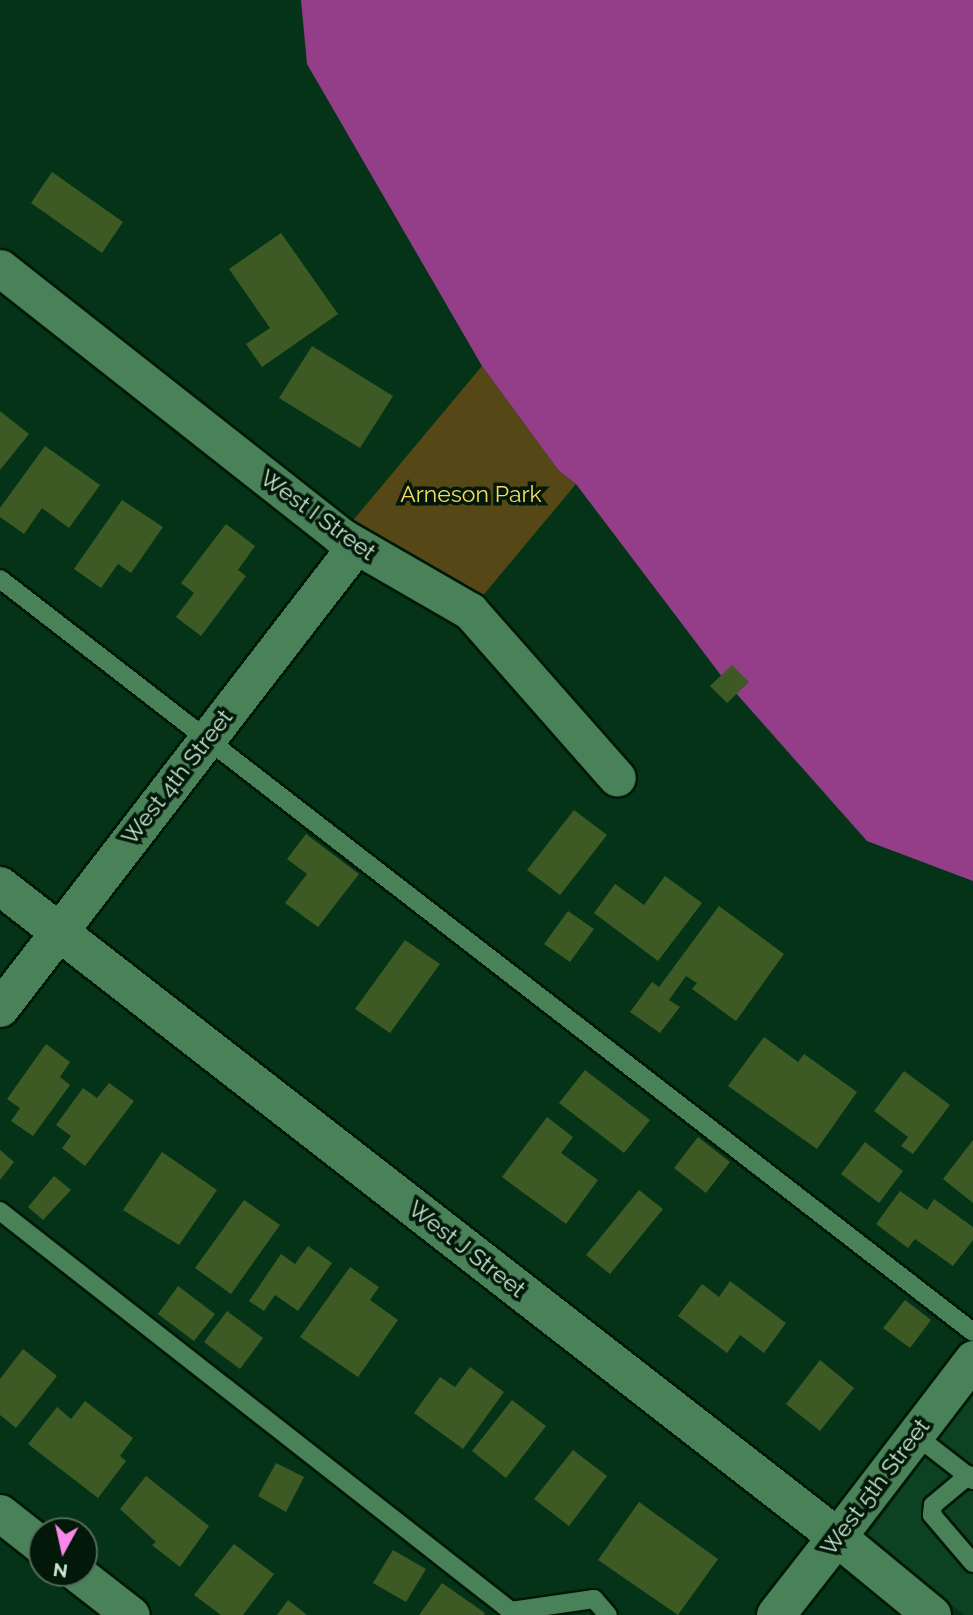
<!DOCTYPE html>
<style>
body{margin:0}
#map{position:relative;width:973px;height:1615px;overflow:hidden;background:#053318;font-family:Raleway,sans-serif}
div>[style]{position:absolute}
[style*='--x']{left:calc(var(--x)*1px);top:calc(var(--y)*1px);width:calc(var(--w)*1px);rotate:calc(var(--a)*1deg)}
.built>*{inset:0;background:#0c4122}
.green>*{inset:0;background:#564716}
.water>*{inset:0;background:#943e8a}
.building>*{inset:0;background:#3d5a25}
.roads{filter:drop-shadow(2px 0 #001807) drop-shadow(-2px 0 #001807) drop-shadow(0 2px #001807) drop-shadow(0 -2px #001807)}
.lane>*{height:18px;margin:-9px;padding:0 9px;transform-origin:9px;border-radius:9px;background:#498159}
.street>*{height:37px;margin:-18.5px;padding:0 18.5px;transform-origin:18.5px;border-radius:18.5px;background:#498159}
.secondary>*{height:38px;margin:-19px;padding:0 19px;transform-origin:19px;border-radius:19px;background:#498159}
span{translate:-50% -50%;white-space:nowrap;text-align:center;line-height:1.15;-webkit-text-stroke:7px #021809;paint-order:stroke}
.park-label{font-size:23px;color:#fcd75f}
.street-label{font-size:23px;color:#cbe8d2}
.north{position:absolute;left:28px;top:1517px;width:70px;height:70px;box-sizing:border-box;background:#021809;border:2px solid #526b59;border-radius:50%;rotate:188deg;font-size:19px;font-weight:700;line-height:28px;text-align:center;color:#cbe8d2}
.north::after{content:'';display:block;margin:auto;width:24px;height:32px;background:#f988e9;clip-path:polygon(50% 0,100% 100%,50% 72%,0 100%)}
</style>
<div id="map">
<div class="built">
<i style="clip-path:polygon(973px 1394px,973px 1615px,964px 1615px,865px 1538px)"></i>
</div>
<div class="green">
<i style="clip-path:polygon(482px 366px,559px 471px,576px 484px,470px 611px,340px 536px)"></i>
</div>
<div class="water">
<i style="clip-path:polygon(301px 0,973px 0,973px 881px,867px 841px,726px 682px,576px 484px,559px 471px,482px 366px,307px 64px)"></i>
</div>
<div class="building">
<i style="clip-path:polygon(52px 172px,123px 222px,102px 253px,31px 203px)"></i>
<i style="clip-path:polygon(281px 233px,338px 314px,262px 367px,246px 344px,270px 328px,229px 269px)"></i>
<i style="clip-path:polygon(312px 346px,393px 396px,360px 448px,279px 398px)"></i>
<i style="clip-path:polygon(0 411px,29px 434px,0 470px)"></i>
<i style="clip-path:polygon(45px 446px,100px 485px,69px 528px,42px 508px,24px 534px,0 517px,0 508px)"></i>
<i style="clip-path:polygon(122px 500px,163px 527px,131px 573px,118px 564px,101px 588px,74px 569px)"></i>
<i style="clip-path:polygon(226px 524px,255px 546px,238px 570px,246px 576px,201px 636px,176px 617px,194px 593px,181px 583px)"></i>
<i style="clip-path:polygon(732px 665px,749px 682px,727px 703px,710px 686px)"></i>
<i style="clip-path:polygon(574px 810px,607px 835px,560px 895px,527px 870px)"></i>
<i style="clip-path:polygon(306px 834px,359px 874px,318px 927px,285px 903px,307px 874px,287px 859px)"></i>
<i style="clip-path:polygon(665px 876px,702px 903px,658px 961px,594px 913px,615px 884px,644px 905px)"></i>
<i style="clip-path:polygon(719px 906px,784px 954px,736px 1021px,692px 989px,697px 983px,686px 976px,669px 1000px,680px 1007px,660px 1033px,630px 1012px,652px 982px,659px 987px)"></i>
<i style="clip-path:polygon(568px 911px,594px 929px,570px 962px,544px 944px)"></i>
<i style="clip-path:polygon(405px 940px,440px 964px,390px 1033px,355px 1009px)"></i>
<i style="clip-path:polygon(764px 1037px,798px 1062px,804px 1054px,857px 1092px,817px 1149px,728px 1086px)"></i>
<i style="clip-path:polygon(46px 1044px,70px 1062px,60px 1077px,70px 1085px,33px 1136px,11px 1121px,20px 1108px,7px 1099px)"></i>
<i style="clip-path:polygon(585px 1070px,650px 1120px,624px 1153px,559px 1103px)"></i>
<i style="clip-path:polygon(904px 1071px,950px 1105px,913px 1154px,901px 1146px,908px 1137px,874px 1111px)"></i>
<i style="clip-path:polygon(109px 1083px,134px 1101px,85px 1166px,62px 1148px,71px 1136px,56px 1125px,83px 1088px,97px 1098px)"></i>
<i style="clip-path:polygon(547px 1117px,573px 1137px,561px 1153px,598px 1180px,566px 1224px,502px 1177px)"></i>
<i style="clip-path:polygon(698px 1137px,730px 1162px,706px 1193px,674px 1168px)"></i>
<i style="clip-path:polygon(973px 1140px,973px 1203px,943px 1179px)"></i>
<i style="clip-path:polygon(865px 1142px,903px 1171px,879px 1203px,841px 1174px)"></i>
<i style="clip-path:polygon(0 1150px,14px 1162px,0 1180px)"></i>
<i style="clip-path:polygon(162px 1152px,217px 1190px,179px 1245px,123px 1210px)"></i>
<i style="clip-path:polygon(54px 1176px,71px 1190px,43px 1220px,28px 1207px)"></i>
<i style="clip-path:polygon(639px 1190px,663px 1209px,610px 1274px,586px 1255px)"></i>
<i style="clip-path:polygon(900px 1191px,927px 1210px,934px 1199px,973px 1227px,973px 1240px,953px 1266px,915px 1239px,908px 1248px,876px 1224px)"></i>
<i style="clip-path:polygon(244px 1200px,280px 1225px,231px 1294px,195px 1268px)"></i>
<i style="clip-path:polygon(308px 1246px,332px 1263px,298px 1311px,275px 1295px,264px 1311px,249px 1301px,281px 1254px,295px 1264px)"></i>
<i style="clip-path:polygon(350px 1267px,379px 1287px,370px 1300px,398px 1320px,358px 1377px,300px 1337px)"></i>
<i style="clip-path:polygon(730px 1281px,786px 1323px,764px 1353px,740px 1335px,727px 1353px,678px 1316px,702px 1284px,719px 1297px)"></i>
<i style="clip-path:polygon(178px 1286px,215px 1314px,194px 1341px,158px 1314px)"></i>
<i style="clip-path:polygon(905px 1300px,931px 1320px,910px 1348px,883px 1328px)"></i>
<i style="clip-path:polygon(227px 1311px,263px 1338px,240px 1369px,204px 1342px)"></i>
<i style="clip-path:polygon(23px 1349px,57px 1376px,16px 1428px,0 1415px,0 1379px)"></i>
<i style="clip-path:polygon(820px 1360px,854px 1388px,820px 1431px,786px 1404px)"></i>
<i style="clip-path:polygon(470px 1367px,504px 1392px,463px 1449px,414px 1413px,440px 1377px,455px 1387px)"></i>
<i style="clip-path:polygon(512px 1400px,546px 1426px,506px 1478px,472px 1451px)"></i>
<i style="clip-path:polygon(85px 1401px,133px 1438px,120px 1456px,126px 1461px,98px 1498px,28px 1444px,57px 1407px,71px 1419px)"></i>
<i style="clip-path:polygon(573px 1450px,607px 1476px,569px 1526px,534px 1499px)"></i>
<i style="clip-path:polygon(276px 1463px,304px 1477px,286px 1512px,258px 1496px)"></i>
<i style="clip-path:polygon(146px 1476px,209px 1526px,180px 1567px,152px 1545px,156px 1542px,120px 1509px)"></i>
<i style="clip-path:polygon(639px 1502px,718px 1559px,678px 1615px,598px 1560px)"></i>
<i style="clip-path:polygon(234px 1544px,274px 1574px,243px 1615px,221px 1615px,194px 1595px)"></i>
<i style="clip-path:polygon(393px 1550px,426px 1569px,406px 1602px,373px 1583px)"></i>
<i style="clip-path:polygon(442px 1583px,485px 1613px,484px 1615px,419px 1615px)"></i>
<i style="clip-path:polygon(288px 1600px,307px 1615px,277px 1615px)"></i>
</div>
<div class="roads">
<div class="lane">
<i style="--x:0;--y:579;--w:1230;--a:37.74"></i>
<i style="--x:0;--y:1211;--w:655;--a:38.06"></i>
<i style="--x:914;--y:1434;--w:75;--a:37.9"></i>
<i style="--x:969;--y:1475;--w:47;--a:140.2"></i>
<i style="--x:933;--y:1505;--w:10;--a:96"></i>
<i style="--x:932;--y:1515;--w:63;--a:49.5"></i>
<i style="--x:511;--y:1611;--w:84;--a:-8.2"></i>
<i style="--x:594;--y:1599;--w:21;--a:49"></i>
</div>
<div class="street">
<i style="--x:0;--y:268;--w:433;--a:38.2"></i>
<i style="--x:340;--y:536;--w:150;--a:30"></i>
<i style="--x:470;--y:611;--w:222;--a:48.6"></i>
<i style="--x:0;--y:1008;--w:582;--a:-52.4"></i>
<i style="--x:0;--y:1513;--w:53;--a:38.2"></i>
<i style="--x:837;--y:1537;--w:224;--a:-52.6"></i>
<i style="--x:77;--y:1573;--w:68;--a:37.9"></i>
</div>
<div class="secondary">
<i style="--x:0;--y:886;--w:1060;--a:37.87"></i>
<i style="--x:837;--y:1537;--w:123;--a:39.4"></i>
<i style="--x:776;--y:1615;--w:99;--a:-52"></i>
</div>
</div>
<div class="park-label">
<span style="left:471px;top:494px">Arneson Park</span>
</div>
<div class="street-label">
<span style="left:318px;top:515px;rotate:36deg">West I Street</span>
<span style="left:177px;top:777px;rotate:-52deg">West 4th Street</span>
<span style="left:467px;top:1249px;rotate:38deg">West J Street</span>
<span style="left:875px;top:1487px;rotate:-53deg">West 5th Street</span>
</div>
<div class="north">N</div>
</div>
